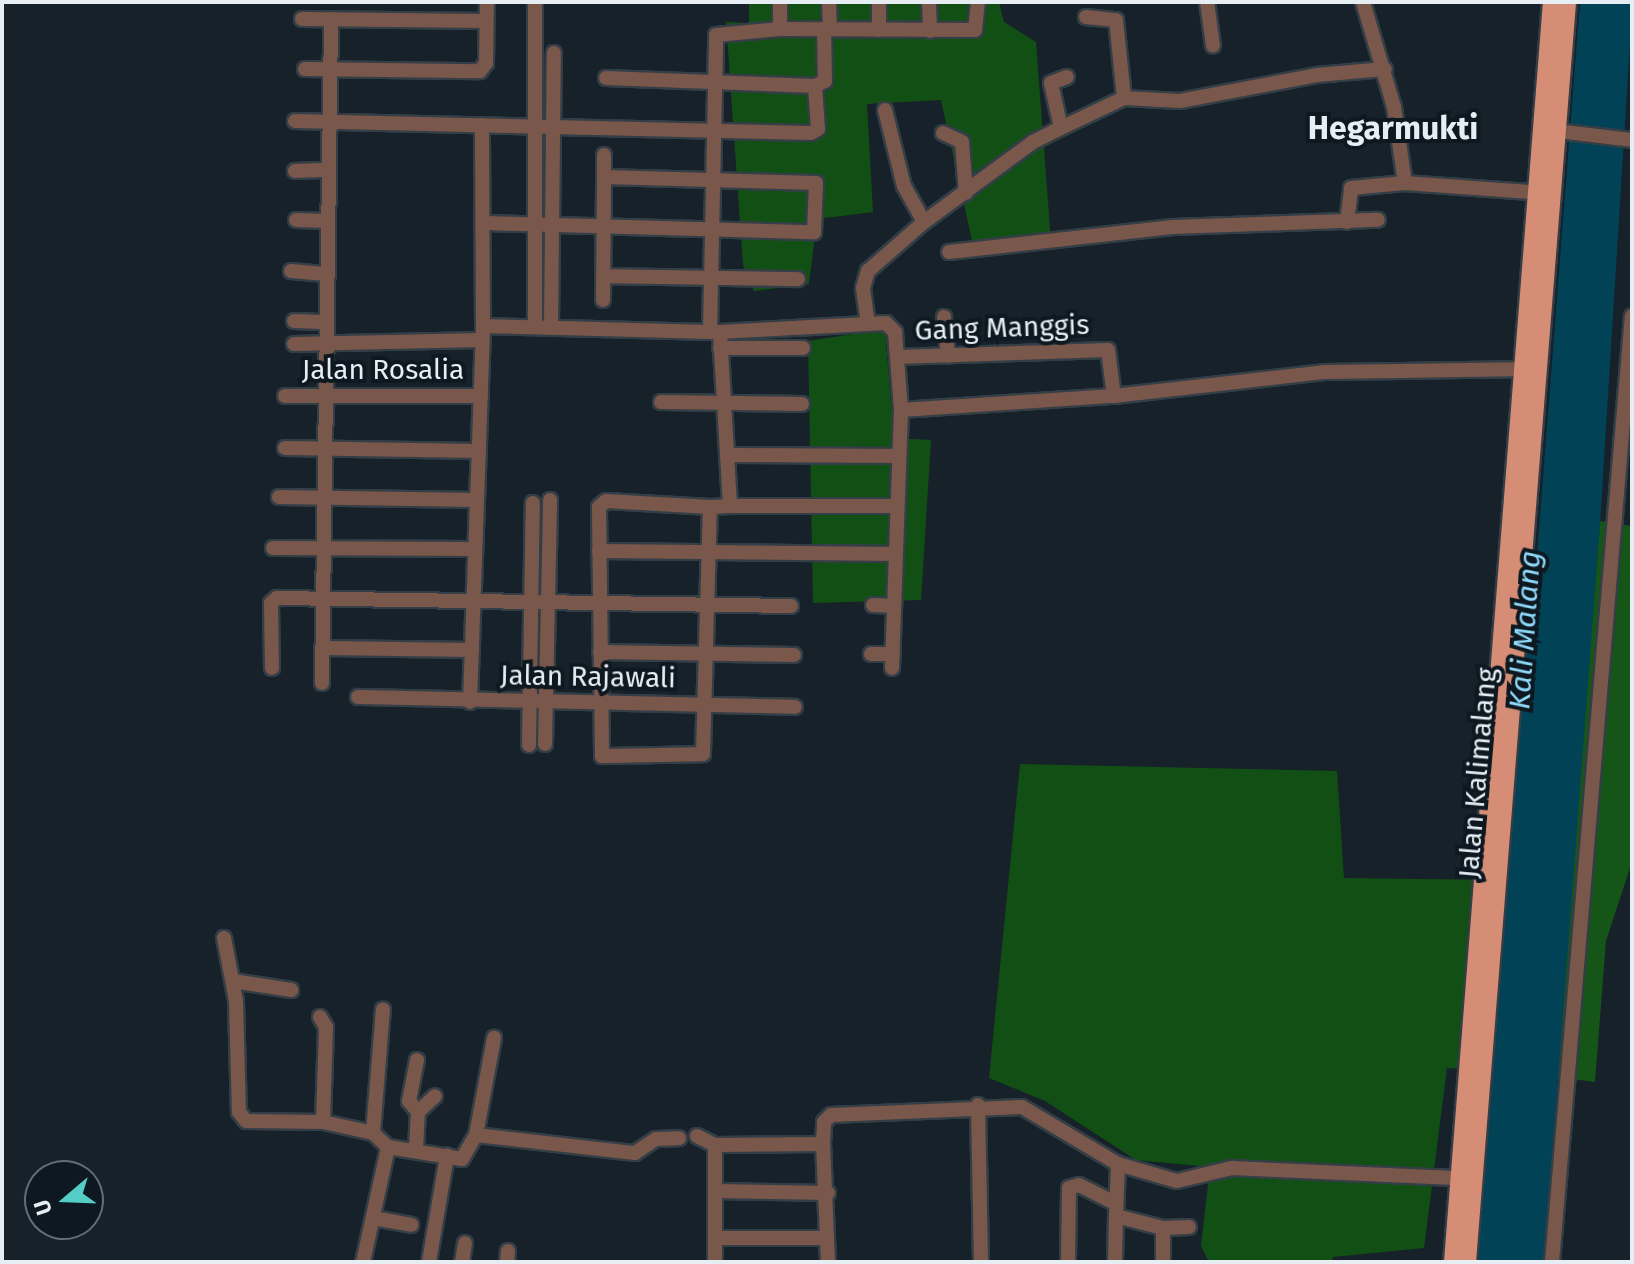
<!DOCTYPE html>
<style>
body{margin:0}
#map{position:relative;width:1634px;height:1264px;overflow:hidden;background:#16212a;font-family:"Fira Sans",sans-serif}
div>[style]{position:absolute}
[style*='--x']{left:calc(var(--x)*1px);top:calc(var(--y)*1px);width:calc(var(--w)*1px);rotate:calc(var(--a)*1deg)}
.green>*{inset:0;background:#124f14}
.forest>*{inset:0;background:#155517}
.water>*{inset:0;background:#014257}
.roads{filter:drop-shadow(2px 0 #333e46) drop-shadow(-2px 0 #333e46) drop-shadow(0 2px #333e46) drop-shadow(0 -2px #333e46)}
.minor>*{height:14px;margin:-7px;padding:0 7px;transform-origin:7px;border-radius:7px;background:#7a574b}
.major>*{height:18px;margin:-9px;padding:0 9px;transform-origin:9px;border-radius:9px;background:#d68d75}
span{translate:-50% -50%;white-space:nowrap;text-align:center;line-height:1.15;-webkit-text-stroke:8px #0d1820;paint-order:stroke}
.street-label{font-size:28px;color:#e6eef4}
.water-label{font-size:30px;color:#8fd9fa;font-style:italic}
.quarter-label{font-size:32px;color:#e6eef4;font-weight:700}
.frame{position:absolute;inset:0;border:4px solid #e6eef4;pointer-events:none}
.north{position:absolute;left:24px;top:1160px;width:80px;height:80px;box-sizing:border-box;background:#0d1820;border:2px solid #646e75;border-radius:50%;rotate:251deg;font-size:22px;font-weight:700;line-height:32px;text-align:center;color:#e6eef4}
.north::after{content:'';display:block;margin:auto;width:28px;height:36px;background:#54cdc7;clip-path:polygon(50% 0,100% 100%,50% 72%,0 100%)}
</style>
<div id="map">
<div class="green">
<i style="clip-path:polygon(749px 2px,999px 2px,1004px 22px,1036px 42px,1051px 242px,974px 250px,941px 100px,867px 104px,873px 212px,817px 219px,809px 284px,754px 291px,743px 265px,726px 22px,749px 23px)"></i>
<i style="clip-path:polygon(885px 329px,894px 438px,931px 440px,921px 600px,813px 603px,808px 341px)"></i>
<i style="clip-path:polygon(1020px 764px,1337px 771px,1344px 878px,1496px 880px,1483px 1070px,1447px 1068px,1424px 1248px,1333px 1257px,1332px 1262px,1209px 1262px,1201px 1246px,1210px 1167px,1136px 1160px,1045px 1101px,989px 1078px)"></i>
</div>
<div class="forest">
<i style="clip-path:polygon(1600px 521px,1632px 526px,1632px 836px,1631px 865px,1606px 941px,1595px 1082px,1556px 1077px)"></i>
</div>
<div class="water">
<i style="clip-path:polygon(1580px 2px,1632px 2px,1632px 11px,1600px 525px,1544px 1262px,1467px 1262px,1498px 880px,1535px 581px)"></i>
</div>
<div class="roads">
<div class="minor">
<i style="--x:780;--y:2;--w:27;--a:90"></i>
<i style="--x:829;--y:2;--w:27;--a:88"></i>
<i style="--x:879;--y:2;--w:28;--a:90"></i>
<i style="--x:929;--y:2;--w:29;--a:88"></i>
<i style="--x:1207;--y:2;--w:44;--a:82.2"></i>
<i style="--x:1363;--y:2;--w:109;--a:73.6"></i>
<i style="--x:1394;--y:107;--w:77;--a:81.8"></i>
<i style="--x:1405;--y:183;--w:139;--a:4.1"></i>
<i style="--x:1086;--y:17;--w:30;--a:6"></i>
<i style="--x:1116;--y:20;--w:78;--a:84.1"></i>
<i style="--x:302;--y:19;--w:184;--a:0.6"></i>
<i style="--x:305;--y:69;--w:175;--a:0.7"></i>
<i style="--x:480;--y:71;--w:10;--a:-53"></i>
<i style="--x:486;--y:63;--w:61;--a:-89.1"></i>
<i style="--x:606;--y:78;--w:209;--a:2.2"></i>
<i style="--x:815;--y:86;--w:11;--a:-27"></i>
<i style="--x:825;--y:81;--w:52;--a:-91.1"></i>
<i style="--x:885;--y:110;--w:78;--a:76"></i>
<i style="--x:904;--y:186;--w:41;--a:60.9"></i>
<i style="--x:295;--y:121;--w:516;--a:1.33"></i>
<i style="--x:811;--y:133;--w:8;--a:-30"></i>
<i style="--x:818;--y:129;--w:43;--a:-94"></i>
<i style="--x:1061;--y:128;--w:46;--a:-102.5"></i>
<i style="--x:1051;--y:83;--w:17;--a:-21"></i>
<i style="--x:1557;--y:131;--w:76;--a:6.8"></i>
<i style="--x:943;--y:133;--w:21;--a:25"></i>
<i style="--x:962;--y:142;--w:51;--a:85.5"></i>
<i style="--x:295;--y:171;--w:34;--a:-2"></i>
<i style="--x:296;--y:220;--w:32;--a:2"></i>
<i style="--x:1347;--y:222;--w:34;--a:-83"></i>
<i style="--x:1351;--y:188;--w:54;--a:-5.3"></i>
<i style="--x:483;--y:223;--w:331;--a:1.6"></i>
<i style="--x:814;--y:232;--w:49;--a:-87.7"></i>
<i style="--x:816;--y:183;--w:212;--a:-178.4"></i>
<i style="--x:604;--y:177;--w:22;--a:-90"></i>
<i style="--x:949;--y:252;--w:225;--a:-6.4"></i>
<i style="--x:1173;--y:227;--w:205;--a:-2"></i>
<i style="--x:291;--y:271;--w:36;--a:5"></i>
<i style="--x:603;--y:276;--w:195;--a:0.9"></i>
<i style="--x:603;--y:300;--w:123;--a:-89.5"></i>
<i style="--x:944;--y:317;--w:39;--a:84"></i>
<i style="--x:294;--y:321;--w:33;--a:2"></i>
<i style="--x:868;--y:324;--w:36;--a:-98"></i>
<i style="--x:863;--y:288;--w:18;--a:-74"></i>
<i style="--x:868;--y:271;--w:74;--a:-41.2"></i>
<i style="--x:924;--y:222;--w:135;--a:-36.3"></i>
<i style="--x:1033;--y:142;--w:31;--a:-27"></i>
<i style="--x:1061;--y:128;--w:70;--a:-25.5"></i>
<i style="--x:1124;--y:98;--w:56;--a:3.1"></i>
<i style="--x:1180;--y:101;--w:139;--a:-10.7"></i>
<i style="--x:1317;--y:75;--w:68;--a:-5"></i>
<i style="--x:483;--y:326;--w:237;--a:1.5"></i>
<i style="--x:720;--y:332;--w:166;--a:-3.1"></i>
<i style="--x:886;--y:323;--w:13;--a:45"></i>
<i style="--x:895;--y:332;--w:78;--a:85.6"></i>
<i style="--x:901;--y:410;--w:213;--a:-3.8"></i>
<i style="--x:1114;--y:396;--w:211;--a:-6.5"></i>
<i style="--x:1324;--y:372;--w:207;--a:-0.8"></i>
<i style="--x:535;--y:327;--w:325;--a:-90"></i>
<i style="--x:551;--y:327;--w:274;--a:-89.4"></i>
<i style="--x:710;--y:331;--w:296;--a:-88.8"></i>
<i style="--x:716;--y:35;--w:64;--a:-5.4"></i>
<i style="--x:780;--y:29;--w:195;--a:0.3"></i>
<i style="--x:975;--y:30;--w:28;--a:-84"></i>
<i style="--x:294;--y:344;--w:188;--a:-1.2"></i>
<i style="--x:720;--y:348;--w:83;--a:0"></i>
<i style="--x:897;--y:357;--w:211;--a:-1.9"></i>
<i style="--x:1108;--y:350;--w:46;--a:82.6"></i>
<i style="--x:285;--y:396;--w:196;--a:0"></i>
<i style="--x:661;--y:402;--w:141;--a:0.8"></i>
<i style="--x:285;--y:448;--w:194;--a:0.9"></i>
<i style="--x:729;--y:455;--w:170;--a:0.3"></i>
<i style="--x:279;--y:497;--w:198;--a:0.9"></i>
<i style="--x:730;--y:506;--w:166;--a:0"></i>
<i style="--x:710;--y:507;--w:104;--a:-176.7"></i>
<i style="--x:606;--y:501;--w:9;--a:139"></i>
<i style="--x:599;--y:507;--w:249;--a:89.3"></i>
<i style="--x:602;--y:756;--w:101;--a:-1.1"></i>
<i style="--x:703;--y:754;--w:247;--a:-88.4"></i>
<i style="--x:710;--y:507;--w:20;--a:-3"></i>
<i style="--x:730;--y:506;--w:174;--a:-93.3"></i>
<i style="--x:273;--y:548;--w:202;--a:0.3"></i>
<i style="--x:599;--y:551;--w:297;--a:0.6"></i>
<i style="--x:873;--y:605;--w:21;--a:3"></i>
<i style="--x:323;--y:648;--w:149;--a:0.8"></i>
<i style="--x:600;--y:652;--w:194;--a:0.9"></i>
<i style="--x:871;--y:654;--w:22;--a:0"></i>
<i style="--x:272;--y:668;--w:65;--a:-90.9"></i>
<i style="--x:271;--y:603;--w:8;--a:-40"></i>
<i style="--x:277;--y:598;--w:514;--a:0.89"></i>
<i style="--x:892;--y:668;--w:258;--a:-88"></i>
<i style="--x:322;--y:683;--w:664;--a:-89.22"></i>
<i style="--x:358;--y:697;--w:437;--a:1.3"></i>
<i style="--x:470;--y:702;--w:376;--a:-88"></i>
<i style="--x:483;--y:326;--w:201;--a:-90.3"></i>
<i style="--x:545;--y:744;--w:244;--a:-88.8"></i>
<i style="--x:529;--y:745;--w:242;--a:-89.1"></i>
<i style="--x:224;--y:938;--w:64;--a:79.2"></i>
<i style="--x:236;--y:1001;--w:111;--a:88.5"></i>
<i style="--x:239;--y:1112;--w:11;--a:52"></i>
<i style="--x:246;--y:1121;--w:77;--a:0.7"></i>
<i style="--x:323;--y:1122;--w:51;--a:12.4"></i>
<i style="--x:373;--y:1133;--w:21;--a:43"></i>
<i style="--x:388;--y:1147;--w:75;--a:9.2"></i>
<i style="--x:462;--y:1159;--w:28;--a:-60"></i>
<i style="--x:476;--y:1135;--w:99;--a:-79.5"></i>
<i style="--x:233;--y:981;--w:59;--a:8.8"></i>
<i style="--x:320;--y:1017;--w:12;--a:59"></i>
<i style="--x:326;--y:1027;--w:95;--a:91.8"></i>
<i style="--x:417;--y:1060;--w:42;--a:101"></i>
<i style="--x:409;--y:1101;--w:14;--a:51"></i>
<i style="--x:978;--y:1105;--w:157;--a:88.9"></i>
<i style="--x:373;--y:1133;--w:124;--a:-85.4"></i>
<i style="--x:476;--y:1135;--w:160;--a:6.5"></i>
<i style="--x:635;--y:1153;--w:25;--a:-34"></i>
<i style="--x:656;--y:1139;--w:23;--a:-2"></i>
<i style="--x:697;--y:1136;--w:20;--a:27"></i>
<i style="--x:715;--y:1145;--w:108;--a:-0.5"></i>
<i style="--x:416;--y:1149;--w:37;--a:-87"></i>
<i style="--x:418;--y:1112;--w:23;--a:-43"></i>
<i style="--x:1118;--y:1164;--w:52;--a:92.2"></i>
<i style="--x:1116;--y:1216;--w:49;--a:14.3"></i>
<i style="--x:1163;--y:1228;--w:34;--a:90"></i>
<i style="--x:715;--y:1191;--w:113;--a:1"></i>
<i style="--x:373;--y:1218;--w:39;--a:10"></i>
<i style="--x:1163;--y:1228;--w:26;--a:-2"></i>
<i style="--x:715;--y:1238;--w:112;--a:0"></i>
<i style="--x:363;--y:1262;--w:118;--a:-77.7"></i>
<i style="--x:429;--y:1262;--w:108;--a:-80.4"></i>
<i style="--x:462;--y:1262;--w:19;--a:-81"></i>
<i style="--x:507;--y:1262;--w:11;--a:-85"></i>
<i style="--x:715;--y:1262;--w:117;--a:-90"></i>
<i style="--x:828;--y:1262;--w:118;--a:-92.4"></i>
<i style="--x:823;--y:1144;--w:22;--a:-87"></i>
<i style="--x:824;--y:1122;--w:10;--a:-45"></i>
<i style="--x:831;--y:1115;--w:191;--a:-2.4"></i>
<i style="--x:1022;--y:1107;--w:112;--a:30.7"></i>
<i style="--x:1118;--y:1164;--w:61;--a:16.1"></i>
<i style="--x:1177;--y:1181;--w:57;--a:-13.3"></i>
<i style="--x:1232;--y:1168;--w:238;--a:2.6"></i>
<i style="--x:1068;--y:1262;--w:74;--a:-89.2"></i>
<i style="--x:1069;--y:1188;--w:10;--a:-17"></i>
<i style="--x:1079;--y:1185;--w:40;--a:26.6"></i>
<i style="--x:1115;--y:1262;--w:46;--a:-88.8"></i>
<i style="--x:1552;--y:1262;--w:949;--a:-85.17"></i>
</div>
<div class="major">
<i style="--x:1453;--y:1262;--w:1264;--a:-85.51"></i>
<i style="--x:1467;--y:1262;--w:1264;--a:-85.46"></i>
</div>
</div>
<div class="street-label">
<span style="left:1002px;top:328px;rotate:-2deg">Gang Manggis</span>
<span style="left:383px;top:370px">Jalan Rosalia</span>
<span style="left:588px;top:677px;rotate:1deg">Jalan Rajawali</span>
<span style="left:1478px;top:773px;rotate:-85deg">Jalan Kalimalang</span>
</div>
<div class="water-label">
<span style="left:1525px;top:630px;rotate:-86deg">Kali Malang</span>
</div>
<div class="quarter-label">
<span style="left:1393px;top:128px">Hegarmukti</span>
</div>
<div class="frame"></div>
<div class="north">U</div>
</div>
